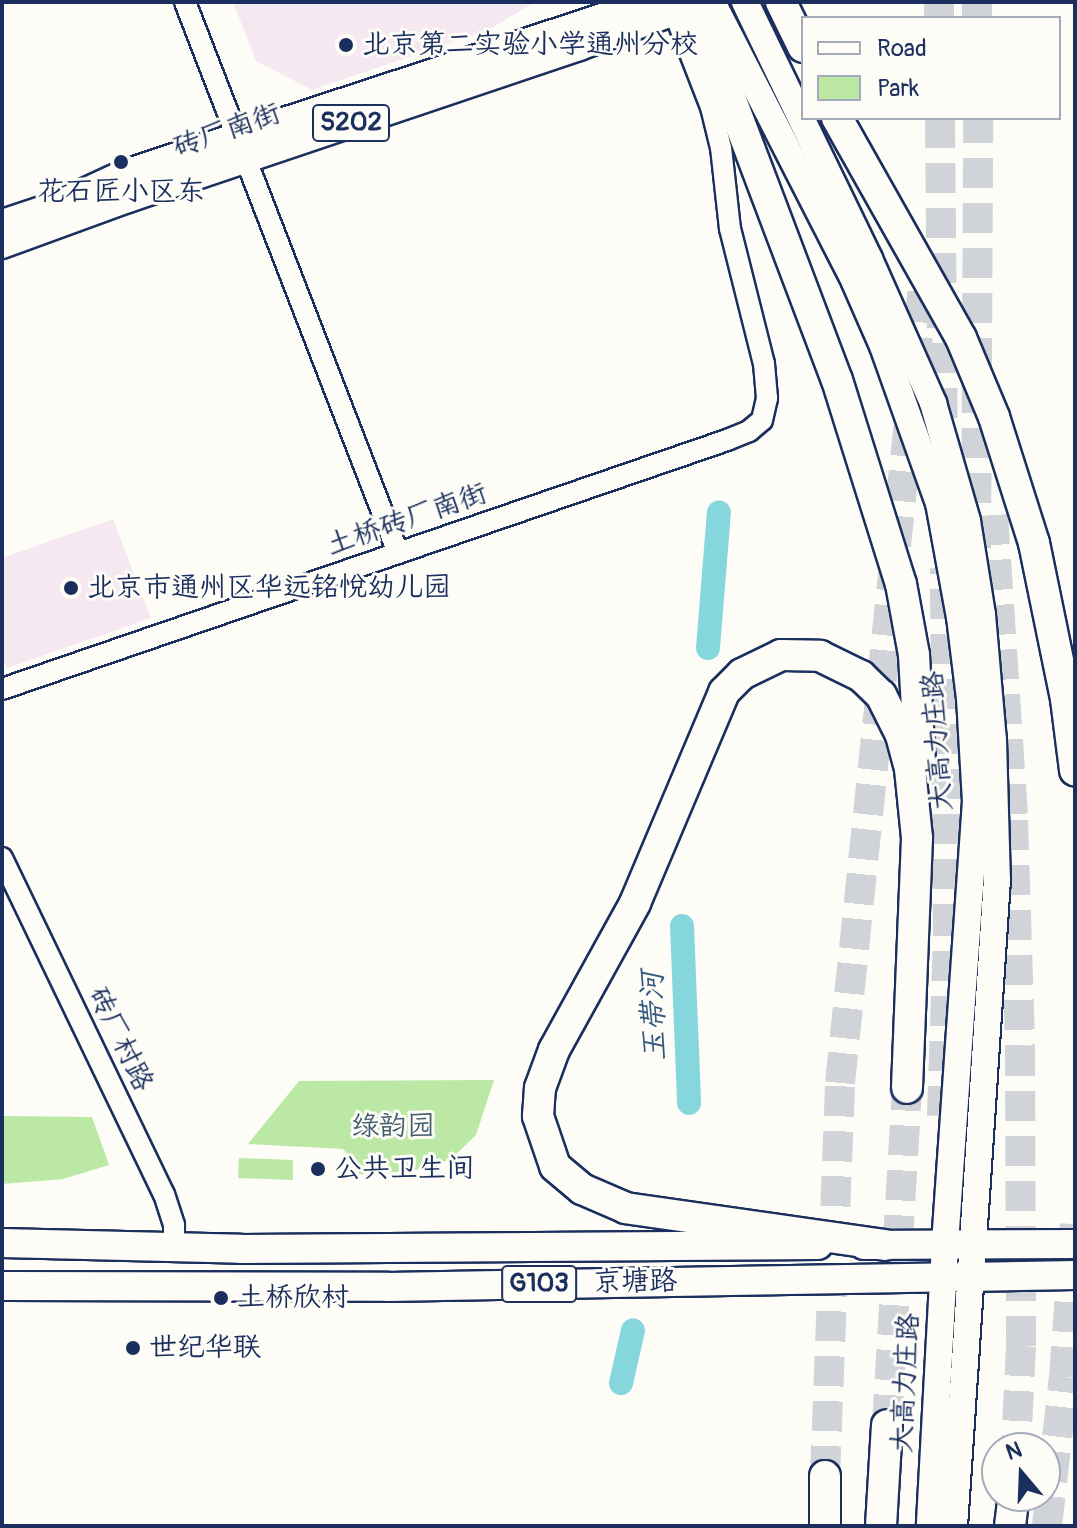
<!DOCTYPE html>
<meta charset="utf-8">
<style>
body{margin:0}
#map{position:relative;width:1077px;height:1528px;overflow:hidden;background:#fdfcf7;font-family:Pangolin,"LXGW WenKai TC",sans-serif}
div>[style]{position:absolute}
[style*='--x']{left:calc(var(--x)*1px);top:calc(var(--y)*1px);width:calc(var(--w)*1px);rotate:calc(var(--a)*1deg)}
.built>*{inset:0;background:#f5e8f1}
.green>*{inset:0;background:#bce8a5}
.river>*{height:24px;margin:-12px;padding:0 12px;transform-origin:12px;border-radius:12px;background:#85d7dd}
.motorway-tunnel>*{height:30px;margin-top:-15px;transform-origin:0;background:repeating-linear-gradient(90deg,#d0d3d8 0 30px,transparent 0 45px)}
.roads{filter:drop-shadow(2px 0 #1b2f5e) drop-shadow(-2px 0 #1b2f5e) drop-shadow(0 2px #1b2f5e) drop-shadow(0 -2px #1b2f5e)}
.tertiary>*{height:20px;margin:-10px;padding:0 10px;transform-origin:10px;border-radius:10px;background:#fdfcf7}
.primary>*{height:26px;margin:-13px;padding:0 13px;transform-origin:13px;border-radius:13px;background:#fdfcf7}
.trunk>*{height:28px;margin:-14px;padding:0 14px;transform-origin:14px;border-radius:14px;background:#fdfcf7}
.motorway>*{height:30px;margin:-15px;padding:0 15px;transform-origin:15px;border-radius:15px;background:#fdfcf7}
.dots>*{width:22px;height:22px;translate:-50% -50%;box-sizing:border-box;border:4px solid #fdfcf7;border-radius:50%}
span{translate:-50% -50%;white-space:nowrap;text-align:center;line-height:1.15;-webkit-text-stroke:6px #fdfcf7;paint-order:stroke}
.shield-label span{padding:2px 6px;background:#fdfcf7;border:2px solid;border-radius:6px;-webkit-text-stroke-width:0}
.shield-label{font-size:26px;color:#1b2f5e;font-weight:700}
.poi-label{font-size:28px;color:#1b2f5e}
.left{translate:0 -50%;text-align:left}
.street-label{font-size:28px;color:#1b2f5e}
.park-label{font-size:28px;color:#435d70}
.water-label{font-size:30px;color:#36597e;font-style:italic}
.frame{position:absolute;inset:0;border:4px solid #1b2f5e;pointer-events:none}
.legend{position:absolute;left:801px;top:16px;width:260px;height:104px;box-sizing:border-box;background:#fdfcf7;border:2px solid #a3aaba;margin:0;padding:10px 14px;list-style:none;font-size:24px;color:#1b2f5e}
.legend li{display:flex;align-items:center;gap:16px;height:40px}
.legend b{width:40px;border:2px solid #a3aaba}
.north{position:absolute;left:981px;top:1432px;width:80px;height:80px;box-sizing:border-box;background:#fdfcf7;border:2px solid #a3aaba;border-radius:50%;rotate:341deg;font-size:22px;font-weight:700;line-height:32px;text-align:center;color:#1b2f5e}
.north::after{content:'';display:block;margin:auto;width:28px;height:36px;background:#1b2f5e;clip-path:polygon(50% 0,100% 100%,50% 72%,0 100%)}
</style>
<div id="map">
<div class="built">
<i style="clip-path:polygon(233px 2px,535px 2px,490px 29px,312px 90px,256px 61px)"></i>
<i style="clip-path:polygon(113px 519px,151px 618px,7px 668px,2px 656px,2px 558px)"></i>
</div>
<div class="green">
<i style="clip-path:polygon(494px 1080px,476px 1135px,450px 1160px,412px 1171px,349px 1175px,351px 1158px,343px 1149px,248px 1144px,299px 1081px)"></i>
<i style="clip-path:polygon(2px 1116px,92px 1117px,109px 1165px,63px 1179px,2px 1184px)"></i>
<i style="clip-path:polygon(239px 1158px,293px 1160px,293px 1180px,238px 1178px)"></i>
</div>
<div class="river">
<i style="--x:708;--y:648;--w:136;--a:-85.4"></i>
<i style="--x:682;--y:926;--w:177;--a:87.7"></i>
<i style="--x:621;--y:1383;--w:54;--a:-77.2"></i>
</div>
<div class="motorway-tunnel">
<i style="--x:939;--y:2;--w:16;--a:90"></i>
<i style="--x:977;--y:2;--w:16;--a:90"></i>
<i style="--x:940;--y:118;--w:314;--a:89.5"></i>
<i style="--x:993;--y:515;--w:306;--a:86.2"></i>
<i style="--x:1013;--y:820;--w:226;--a:88.2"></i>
<i style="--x:1020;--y:1046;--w:300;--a:89.8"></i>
<i style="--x:1021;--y:1346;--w:102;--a:92.8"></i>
<i style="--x:976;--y:548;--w:430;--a:-89.7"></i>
<i style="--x:942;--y:1116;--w:182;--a:-88.1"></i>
<i style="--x:948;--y:934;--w:366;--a:-90.5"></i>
<i style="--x:967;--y:1172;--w:104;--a:-89.4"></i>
<i style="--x:887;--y:1425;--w:338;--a:-86.6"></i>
<i style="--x:825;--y:1476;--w:393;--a:-87.8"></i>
<i style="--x:840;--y:1083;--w:829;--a:-84.05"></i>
<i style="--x:1047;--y:1526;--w:150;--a:-83.5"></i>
<i style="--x:1064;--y:1377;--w:153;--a:-85.9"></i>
</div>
<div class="roads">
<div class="tertiary">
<i style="--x:185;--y:2;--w:591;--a:68.86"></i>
<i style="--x:2;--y:689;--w:767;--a:-18.95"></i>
<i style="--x:727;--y:440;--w:24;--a:-22"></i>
<i style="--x:749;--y:431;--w:17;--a:-40"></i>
<i style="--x:762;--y:420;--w:23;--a:-77"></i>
<i style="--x:767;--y:398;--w:34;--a:-95"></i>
<i style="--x:764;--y:364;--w:139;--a:-104.1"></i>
<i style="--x:730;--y:229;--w:81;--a:-96.3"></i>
<i style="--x:721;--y:148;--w:42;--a:-103.7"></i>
<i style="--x:711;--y:107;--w:102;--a:-111.3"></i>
<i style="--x:2;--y:858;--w:373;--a:64.3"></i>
<i style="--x:164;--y:1194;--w:33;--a:72"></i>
<i style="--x:174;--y:1225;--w:22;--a:90"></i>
</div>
<div class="primary">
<i style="--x:712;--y:2;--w:314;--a:62.9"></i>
<i style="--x:855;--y:282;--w:70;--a:66.4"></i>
<i style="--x:883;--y:346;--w:167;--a:70.4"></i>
<i style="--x:939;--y:503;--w:116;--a:79.6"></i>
<i style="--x:960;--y:617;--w:82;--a:83"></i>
<i style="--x:970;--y:698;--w:103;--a:86.7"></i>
<i style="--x:976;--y:801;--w:445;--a:94"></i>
<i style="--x:945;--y:1245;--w:281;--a:93.1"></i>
<i style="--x:745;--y:2;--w:285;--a:64.2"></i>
<i style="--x:869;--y:259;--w:158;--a:66"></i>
<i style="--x:933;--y:403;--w:123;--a:73.9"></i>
<i style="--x:967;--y:521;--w:95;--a:80.9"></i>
<i style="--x:982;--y:615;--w:125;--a:85"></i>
<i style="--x:993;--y:740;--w:139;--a:88.4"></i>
<i style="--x:997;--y:879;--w:648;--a:93.8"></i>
<i style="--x:2;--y:223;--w:57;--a:-18.4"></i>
<i style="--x:56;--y:205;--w:76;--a:-24.9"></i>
<i style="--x:125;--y:173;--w:550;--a:-18.11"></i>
<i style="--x:2;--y:245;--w:134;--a:-20.1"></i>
<i style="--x:128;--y:199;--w:476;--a:-18.6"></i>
<i style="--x:579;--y:47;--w:130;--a:-20.2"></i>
</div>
<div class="trunk">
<i style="--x:2;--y:1243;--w:239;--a:1.4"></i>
<i style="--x:241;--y:1249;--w:577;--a:-0.4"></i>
<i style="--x:864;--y:1245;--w:211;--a:-0.3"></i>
<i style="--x:2;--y:1286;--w:386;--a:0.1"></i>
<i style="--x:388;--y:1287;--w:687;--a:-1"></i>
</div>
<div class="motorway">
<i style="--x:694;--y:2;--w:404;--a:69.3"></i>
<i style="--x:837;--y:380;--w:214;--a:72.6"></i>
<i style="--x:901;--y:584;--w:72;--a:79.6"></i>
<i style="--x:914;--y:655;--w:107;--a:86.8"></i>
<i style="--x:781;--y:2;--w:50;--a:63.9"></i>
<i style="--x:837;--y:118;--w:253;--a:60.6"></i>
<i style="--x:961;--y:338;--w:86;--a:67.3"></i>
<i style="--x:994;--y:417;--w:132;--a:72.4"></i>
<i style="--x:1034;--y:543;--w:159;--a:78.4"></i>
<i style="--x:1066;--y:699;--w:72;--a:82.8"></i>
<i style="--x:885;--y:1245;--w:262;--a:-171.9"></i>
<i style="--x:626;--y:1208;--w:48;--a:-156.6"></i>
<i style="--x:582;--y:1189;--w:35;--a:-140"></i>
<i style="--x:555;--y:1166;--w:53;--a:-108.8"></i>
<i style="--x:538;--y:1116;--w:28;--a:-86"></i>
<i style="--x:540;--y:1088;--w:40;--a:-69.8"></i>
<i style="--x:554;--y:1050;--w:168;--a:-61.1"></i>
<i style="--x:635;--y:903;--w:229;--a:-67.1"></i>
<i style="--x:724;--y:692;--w:25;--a:-45"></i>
<i style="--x:742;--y:674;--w:43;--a:-26"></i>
<i style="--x:781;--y:655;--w:39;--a:1"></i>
<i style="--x:820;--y:656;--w:46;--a:26"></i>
<i style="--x:861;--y:676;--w:28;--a:44"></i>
<i style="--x:881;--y:695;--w:45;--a:63.4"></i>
<i style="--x:901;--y:735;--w:35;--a:75"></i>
<i style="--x:910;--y:769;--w:69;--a:84.2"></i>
<i style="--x:917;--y:838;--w:250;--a:92.3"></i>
<i style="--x:825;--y:1476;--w:50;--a:90"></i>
<i style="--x:881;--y:1526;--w:101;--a:-86.6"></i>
<i style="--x:1010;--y:1526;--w:26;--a:-83"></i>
</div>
</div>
<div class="dots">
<i style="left:346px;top:45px;background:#1b2f5e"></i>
<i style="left:121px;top:162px;background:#1b2f5e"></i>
<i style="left:71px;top:588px;background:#1b2f5e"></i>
<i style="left:318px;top:1169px;background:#1b2f5e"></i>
<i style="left:221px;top:1298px;background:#1b2f5e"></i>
<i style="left:133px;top:1348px;background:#1b2f5e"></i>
</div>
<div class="shield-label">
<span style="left:351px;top:123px">S202</span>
<span style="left:539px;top:1284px">G103</span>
</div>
<div class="poi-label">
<span class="left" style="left:362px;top:45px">北京第二实验小学通州分校</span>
<span style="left:121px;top:192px">花石匠小区东</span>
<span class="left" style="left:87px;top:588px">北京市通州区华远铭悦幼儿园</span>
<span class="left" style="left:334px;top:1169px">公共卫生间</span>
<span class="left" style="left:237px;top:1298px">土桥欣村</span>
<span class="left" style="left:149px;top:1348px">世纪华联</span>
</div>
<div class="street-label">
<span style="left:227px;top:131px;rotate:-19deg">砖厂南街</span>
<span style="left:407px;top:520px;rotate:-19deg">土桥砖厂南街</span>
<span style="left:938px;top:741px;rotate:-94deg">大高力庄路</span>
<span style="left:120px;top:1039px;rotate:64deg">砖厂村路</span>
<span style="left:635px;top:1282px;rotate:-1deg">京塘路</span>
<span style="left:906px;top:1383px;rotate:-87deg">大高力庄路</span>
</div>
<div class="park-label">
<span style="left:393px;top:1127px">绿韵园</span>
</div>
<div class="water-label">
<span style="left:654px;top:1016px;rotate:-92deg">玉带河</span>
</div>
<div class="frame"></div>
<ul class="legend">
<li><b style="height:10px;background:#fdfcf7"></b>Road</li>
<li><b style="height:22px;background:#bce8a5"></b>Park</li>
</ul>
<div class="north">N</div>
</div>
